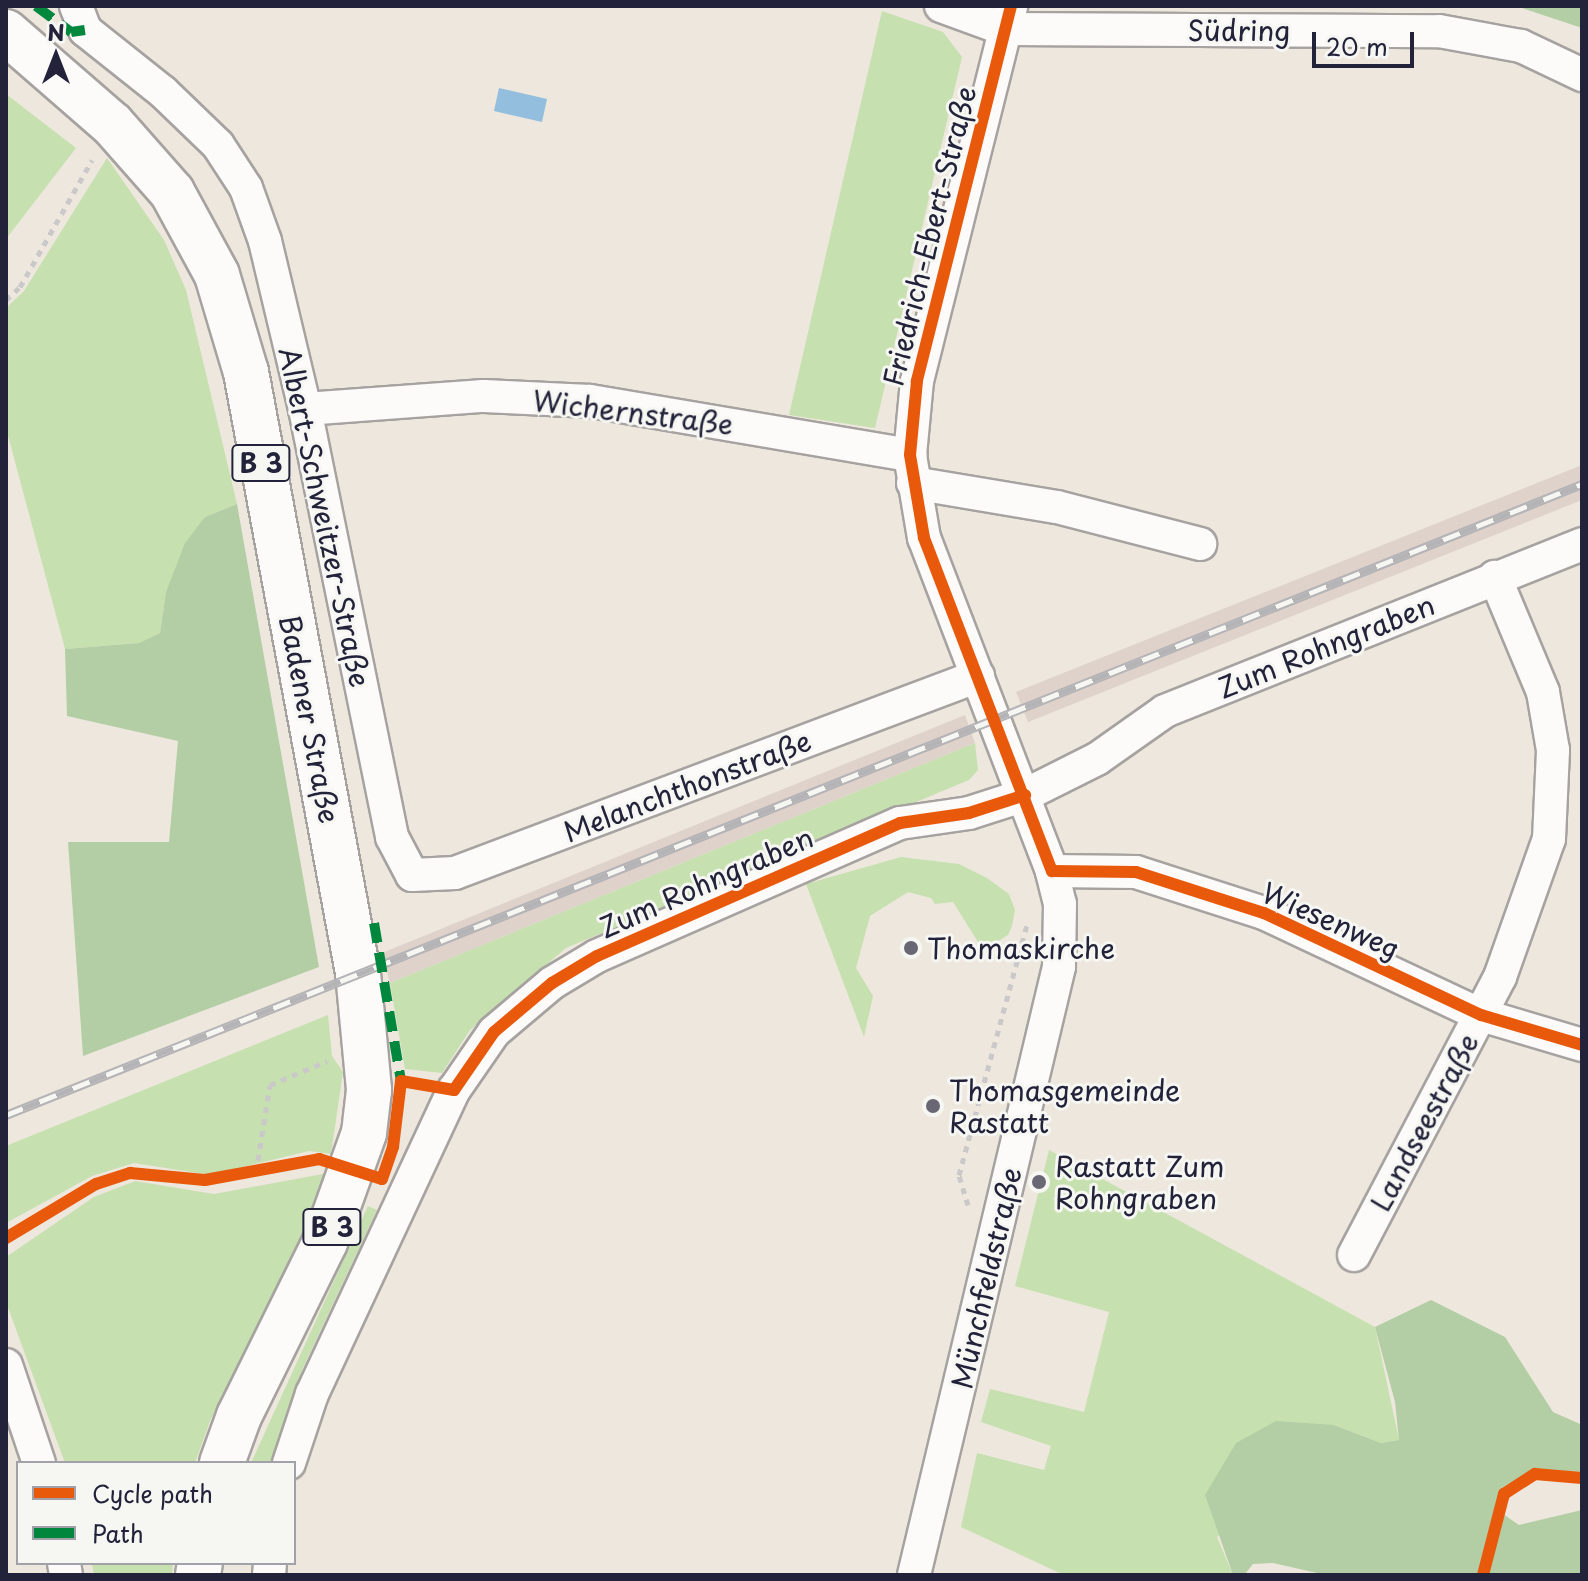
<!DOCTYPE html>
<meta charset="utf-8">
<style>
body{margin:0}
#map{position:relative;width:1588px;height:1581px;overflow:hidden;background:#ede7dd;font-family:"Playpen Sans",sans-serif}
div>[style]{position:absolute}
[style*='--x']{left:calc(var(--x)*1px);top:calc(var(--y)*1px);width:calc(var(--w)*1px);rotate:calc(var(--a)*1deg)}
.industrial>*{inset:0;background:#ded2cb}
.green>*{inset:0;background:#c6e0af}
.forest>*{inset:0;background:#b3cea4}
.water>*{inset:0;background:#93bede}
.path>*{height:5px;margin-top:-2.5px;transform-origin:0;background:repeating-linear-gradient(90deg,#cac8c9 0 6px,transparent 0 12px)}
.roads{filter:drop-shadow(2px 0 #a6a2a0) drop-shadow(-2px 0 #a6a2a0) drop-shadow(0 2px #a6a2a0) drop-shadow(0 -2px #a6a2a0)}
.street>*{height:32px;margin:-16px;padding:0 16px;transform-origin:16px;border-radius:16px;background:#fcfbfa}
.primary>*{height:44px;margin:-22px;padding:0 22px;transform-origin:22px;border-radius:22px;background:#fcfbfa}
.rail>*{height:9px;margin-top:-4.5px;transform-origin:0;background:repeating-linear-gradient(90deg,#f6f6f2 0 18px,#b4b3b5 0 36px);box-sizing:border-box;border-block:2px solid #b4b3b5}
.quiet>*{height:10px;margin-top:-5px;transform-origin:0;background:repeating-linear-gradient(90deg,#00873e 0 20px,transparent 0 30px)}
.cycleway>*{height:12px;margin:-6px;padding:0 6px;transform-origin:6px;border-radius:6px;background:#e8590c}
.dots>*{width:22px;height:22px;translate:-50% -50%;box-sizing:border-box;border:4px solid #f6f6f2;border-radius:50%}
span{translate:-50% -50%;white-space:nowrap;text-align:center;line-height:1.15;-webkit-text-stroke:6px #f6f6f2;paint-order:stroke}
.shield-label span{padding:2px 6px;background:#f6f6f2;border:2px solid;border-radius:6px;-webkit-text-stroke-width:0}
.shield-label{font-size:26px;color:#22223b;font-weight:700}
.street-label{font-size:28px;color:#22223b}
.poi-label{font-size:28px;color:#22223b}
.left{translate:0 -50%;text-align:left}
.frame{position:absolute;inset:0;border:8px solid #22223b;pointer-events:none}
.legend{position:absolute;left:16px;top:1461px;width:280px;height:104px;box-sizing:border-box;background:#f6f6f2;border:2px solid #a1a1a9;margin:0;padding:10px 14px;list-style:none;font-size:24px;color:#22223b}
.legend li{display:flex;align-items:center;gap:16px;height:40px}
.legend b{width:40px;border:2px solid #a1a1a9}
.north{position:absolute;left:16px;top:16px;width:80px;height:80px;-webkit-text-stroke:6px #f6f6f2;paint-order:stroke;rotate:0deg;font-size:22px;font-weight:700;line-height:32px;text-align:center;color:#22223b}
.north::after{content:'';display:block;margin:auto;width:28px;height:36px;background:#22223b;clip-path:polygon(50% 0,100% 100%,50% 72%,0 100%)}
.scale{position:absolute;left:1312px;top:32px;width:102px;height:36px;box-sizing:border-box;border:4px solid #22223b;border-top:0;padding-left:10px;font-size:24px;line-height:28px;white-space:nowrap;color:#22223b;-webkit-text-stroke:6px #f6f6f2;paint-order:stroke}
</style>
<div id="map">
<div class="industrial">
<i style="clip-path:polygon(1582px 465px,1582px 500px,1028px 722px,1016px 692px)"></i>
<i style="clip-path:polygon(965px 715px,975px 743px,390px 983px,382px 953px)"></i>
</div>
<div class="green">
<i style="clip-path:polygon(882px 11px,943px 32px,962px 57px,875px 428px,789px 415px)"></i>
<i style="clip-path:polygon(6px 94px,76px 148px,6px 239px)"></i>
<i style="clip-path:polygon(107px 158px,164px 240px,186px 290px,237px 504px,205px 517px,166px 592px,160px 633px,139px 643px,65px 649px,6px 428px,6px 308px,24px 291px)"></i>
<i style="clip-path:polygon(975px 743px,978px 770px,969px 780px,566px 948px,470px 1030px,442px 1073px,405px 1069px,390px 983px)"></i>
<i style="clip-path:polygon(901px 857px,959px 864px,987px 878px,1009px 894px,1015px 910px,1012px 926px,1008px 935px,983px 950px,953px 902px,935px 904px,931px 898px,908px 892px,870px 916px,856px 968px,873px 996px,864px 1037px,806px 884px)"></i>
<i style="clip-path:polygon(328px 1015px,332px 1056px,343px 1072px,331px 1154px,309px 1151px,210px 1175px,134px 1163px,92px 1176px,6px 1223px,6px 1146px)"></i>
<i style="clip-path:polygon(1049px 1150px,1375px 1327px,1399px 1440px,1381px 1443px,1334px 1425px,1217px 1537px,1233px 1575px,1064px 1575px,961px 1527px,977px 1453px,1044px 1470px,1051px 1446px,981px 1422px,990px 1389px,1084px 1412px,1109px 1312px,1015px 1286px)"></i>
<i style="clip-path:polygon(328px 1173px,300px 1244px,210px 1421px,195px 1463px,65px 1463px,6px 1302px,6px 1257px,94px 1197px,135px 1181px,214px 1194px)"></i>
<i style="clip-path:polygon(368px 1206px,377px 1210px,303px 1368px,271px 1463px,251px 1463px)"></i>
<i style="clip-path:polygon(92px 1563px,173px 1563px,172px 1575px,94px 1575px)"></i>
</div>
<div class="forest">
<i style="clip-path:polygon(1516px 6px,1582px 6px,1582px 28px)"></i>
<i style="clip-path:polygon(237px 504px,319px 967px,83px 1056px,68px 842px,169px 842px,178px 741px,67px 716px,65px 649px,139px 643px,160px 633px,166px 592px,185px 543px,205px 517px)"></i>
<i style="clip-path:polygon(1431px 1300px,1505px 1337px,1553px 1412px,1580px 1424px,1582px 1472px,1533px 1469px,1500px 1492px,1503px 1514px,1519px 1525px,1582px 1510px,1582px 1575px,1326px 1575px,1273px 1563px,1253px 1564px,1244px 1575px,1233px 1575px,1205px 1495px,1236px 1443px,1276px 1421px,1334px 1425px,1381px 1443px,1399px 1440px,1395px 1402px,1375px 1327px)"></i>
</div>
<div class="water">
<i style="clip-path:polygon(499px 88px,547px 99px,542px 122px,494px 111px)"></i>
</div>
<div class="path">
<i style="--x:6;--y:300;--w:19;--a:-43"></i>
<i style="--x:20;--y:287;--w:146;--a:-60.4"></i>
<i style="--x:256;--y:1172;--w:88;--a:-80.9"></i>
<i style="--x:270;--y:1085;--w:62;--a:-22.8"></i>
<i style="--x:968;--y:1205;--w:31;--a:-107"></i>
<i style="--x:959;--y:1175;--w:260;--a:-74.8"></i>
</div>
<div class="roads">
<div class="street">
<i style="--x:76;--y:6;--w:26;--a:69"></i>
<i style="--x:85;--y:30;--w:100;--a:38.5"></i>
<i style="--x:163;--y:92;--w:76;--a:43.9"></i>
<i style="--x:218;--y:145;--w:51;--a:56.9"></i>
<i style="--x:246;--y:188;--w:56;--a:70.3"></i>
<i style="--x:265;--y:241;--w:173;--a:76.6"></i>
<i style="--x:305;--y:409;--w:437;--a:78.5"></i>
<i style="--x:392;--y:837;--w:43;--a:62.2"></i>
<i style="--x:412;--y:875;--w:43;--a:-2.7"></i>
<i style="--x:455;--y:873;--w:559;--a:-20.64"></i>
<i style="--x:941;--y:6;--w:67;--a:20.1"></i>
<i style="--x:1004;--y:29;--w:435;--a:0.3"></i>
<i style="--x:1439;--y:31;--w:83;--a:10.4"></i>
<i style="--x:1521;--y:46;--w:68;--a:25.4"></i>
<i style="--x:305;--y:409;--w:179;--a:-4.2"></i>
<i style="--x:484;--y:396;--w:106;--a:2.7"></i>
<i style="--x:590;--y:401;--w:325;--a:9.6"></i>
<i style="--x:913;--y:483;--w:146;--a:9.5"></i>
<i style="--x:1057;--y:507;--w:148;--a:14.5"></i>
<i style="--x:1052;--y:871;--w:84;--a:0.7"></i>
<i style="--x:1136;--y:872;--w:134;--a:17.8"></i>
<i style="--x:1264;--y:913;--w:240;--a:25.2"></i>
<i style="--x:1481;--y:1015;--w:105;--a:16.5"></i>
<i style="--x:1354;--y:1255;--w:314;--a:-62.3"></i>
<i style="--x:1500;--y:977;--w:146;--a:-70.5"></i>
<i style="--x:1549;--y:839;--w:89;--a:-87.4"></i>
<i style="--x:1553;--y:750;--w:59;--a:-99.8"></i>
<i style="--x:1543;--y:692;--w:125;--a:-112.7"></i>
<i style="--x:6;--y:1365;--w:103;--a:71.4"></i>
<i style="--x:289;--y:1463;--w:73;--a:-71.6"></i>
<i style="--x:312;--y:1394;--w:336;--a:-65"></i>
<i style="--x:454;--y:1090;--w:70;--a:-55.4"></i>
<i style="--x:494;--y:1032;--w:76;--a:-40.2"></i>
<i style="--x:552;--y:983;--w:52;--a:-31"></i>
<i style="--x:597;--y:956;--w:331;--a:-23.7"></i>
<i style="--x:900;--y:823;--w:70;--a:-8.2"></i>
<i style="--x:969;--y:813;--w:59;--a:-17.8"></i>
<i style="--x:1025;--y:795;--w:80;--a:-26.6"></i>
<i style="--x:1097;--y:759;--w:83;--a:-35.2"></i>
<i style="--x:1165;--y:711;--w:449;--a:-21.8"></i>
<i style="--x:64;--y:1563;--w:12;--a:81"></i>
<i style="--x:269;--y:1575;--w:12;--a:-85"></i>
<i style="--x:914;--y:1575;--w:625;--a:-76.59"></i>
<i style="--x:1059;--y:967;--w:63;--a:-89.1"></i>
<i style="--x:1060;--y:904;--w:34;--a:-104"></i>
<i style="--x:1052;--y:871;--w:357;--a:-111"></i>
<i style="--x:924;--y:538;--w:84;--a:-99.6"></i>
<i style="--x:910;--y:455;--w:74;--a:-84.6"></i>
<i style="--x:917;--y:381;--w:387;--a:-75.9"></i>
</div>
<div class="primary">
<i style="--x:6;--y:32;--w:140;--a:41"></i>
<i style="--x:112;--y:124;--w:91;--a:48.6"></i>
<i style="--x:172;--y:192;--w:94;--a:61.5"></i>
<i style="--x:217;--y:275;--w:101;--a:73.4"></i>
<i style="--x:246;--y:372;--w:611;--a:79.44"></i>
<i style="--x:358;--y:973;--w:118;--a:84.6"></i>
<i style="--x:369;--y:1090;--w:43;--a:96.6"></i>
<i style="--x:364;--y:1133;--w:116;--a:109.7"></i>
<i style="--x:325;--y:1242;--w:194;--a:116.3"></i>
<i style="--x:239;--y:1416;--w:50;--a:109.9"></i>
<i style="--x:198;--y:1575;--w:12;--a:-81"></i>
</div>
</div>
<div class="rail">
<i style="--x:6;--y:1115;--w:1698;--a:-21.82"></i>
</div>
<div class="quiet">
<i style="--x:36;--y:6;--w:44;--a:36.6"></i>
<i style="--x:71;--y:32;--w:14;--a:-8"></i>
<i style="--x:374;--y:923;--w:160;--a:80.3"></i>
</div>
<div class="cycleway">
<i style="--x:1011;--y:6;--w:387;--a:104.1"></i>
<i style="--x:917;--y:381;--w:74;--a:95.4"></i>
<i style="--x:910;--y:455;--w:84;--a:80.4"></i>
<i style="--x:924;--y:538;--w:357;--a:69"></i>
<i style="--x:1052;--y:871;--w:84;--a:0.7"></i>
<i style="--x:1136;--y:872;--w:134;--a:17.8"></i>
<i style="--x:1264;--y:913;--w:240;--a:25.2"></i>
<i style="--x:1481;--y:1015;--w:105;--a:16.5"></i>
<i style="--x:6;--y:1238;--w:105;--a:-31"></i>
<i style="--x:96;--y:1184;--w:36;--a:-18"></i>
<i style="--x:130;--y:1173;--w:75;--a:5.3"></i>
<i style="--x:205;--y:1180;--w:116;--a:-10.4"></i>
<i style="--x:319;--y:1159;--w:66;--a:17.6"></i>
<i style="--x:382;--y:1179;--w:34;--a:-71"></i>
<i style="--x:393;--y:1147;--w:66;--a:-83.1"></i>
<i style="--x:401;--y:1081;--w:54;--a:9.6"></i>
<i style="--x:454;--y:1090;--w:70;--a:-55.4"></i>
<i style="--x:494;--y:1032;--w:76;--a:-40.2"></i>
<i style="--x:552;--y:983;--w:52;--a:-31"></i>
<i style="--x:597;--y:956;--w:331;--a:-23.7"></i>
<i style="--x:900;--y:823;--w:70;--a:-8.2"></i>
<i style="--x:969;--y:813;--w:59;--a:-17.8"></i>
<i style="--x:1483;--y:1575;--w:84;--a:-75.5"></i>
<i style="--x:1504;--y:1494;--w:37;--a:-33"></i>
<i style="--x:1535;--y:1474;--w:47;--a:4.9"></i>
</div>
<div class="dots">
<i style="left:911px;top:948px;background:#696774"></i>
<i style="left:933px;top:1106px;background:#696774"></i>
<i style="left:1039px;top:1182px;background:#696774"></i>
</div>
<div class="shield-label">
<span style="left:261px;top:463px">B 3</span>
<span style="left:332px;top:1227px">B 3</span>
</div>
<div class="street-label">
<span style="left:1239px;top:30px">Südring</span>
<span style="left:929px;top:236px;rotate:-76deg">Friedrich-Ebert-Straße</span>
<span style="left:633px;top:412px;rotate:7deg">Wichernstraße</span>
<span style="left:325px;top:517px;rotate:78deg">Albert-Schweitzer-Straße</span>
<span style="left:1326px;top:646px;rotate:-22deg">Zum Rohngraben</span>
<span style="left:310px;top:719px;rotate:79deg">Badener Straße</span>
<span style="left:687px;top:786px;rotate:-21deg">Melanchthonstraße</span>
<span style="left:706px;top:882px;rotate:-24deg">Zum Rohngraben</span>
<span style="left:1331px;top:920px;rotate:24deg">Wiesenweg</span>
<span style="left:1424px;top:1122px;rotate:-62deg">Landseestraße</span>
<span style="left:986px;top:1278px;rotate:-77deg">Münchfeldstraße</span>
</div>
<div class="poi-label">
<span class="left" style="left:927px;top:948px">Thomaskirche</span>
<span class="left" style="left:949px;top:1106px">Thomasgemeinde<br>Rastatt</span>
<span class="left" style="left:1055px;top:1182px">Rastatt Zum<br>Rohngraben</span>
</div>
<div class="frame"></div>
<ul class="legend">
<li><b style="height:10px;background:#e8590c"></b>Cycle path</li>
<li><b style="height:10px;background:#00873e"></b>Path</li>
</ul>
<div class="north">N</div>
<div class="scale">20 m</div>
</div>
